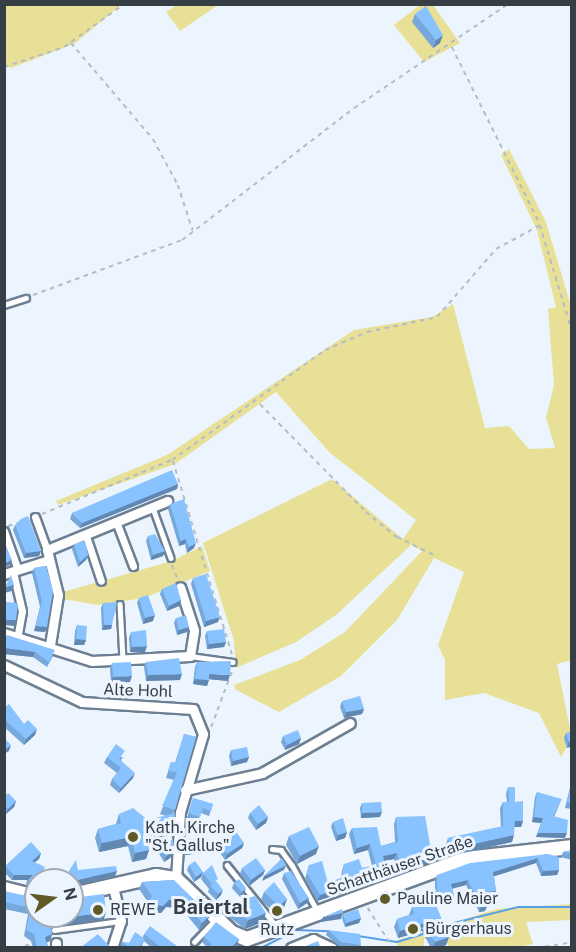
<!DOCTYPE html>
<meta charset="utf-8">
<style>
body{margin:0}
#map{position:relative;width:576px;height:952px;overflow:hidden;background:#ecf5fd;font-family:"Public Sans",sans-serif}
div>[style]{position:absolute}
[style*='--x']{left:calc(var(--x)*1px);top:calc(var(--y)*1px);width:calc(var(--w)*1px);rotate:calc(var(--a)*1deg)}
.green>*{inset:0;background:#e7e096}
.stream>*{height:2px;margin:-1px;padding:0 1px;transform-origin:1px;border-radius:1px;background:#56a0e7}
.path>*{height:1.5px;margin-top:-0.75px;transform-origin:0;background:repeating-linear-gradient(90deg,#b4bcc4 0 4.5px,transparent 0 9px)}
.roads{filter:drop-shadow(2px 0 #6d7f92) drop-shadow(-2px 0 #6d7f92) drop-shadow(0 2px #6d7f92) drop-shadow(0 -2px #6d7f92)}
.service>*{height:4.5px;margin:-2.25px;padding:0 2.25px;transform-origin:2.25px;border-radius:2.25px;background:#fff}
.pedestrian>*{height:7px;margin:-3.5px;padding:0 3.5px;transform-origin:3.5px;border-radius:3.5px;background:#fff}
.minor>*{height:9px;margin:-4.5px;padding:0 4.5px;transform-origin:4.5px;border-radius:4.5px;background:#fff}
.secondary>*{height:14px;margin:-7px;padding:0 7px;transform-origin:7px;border-radius:7px;background:#fff}
.wall>*{inset:0;background:#76a8db}
.shaded-wall>*{inset:0;background:#6088b2}
.building>*{inset:0;background:#89c3ff}
.dots>*{width:16px;height:16px;translate:-50% -50%;box-sizing:border-box;border:3px solid #ecf5fd;border-radius:50%}
span{translate:-50% -50%;white-space:nowrap;text-align:center;line-height:1.15;-webkit-text-stroke:6px #ecf5fd;paint-order:stroke}
.street-label{font-size:16px;color:#363e46}
.poi-label{font-size:16px;color:#363e46}
.left{translate:0 -50%;text-align:left}
.quarter-label{font-size:20px;color:#363e46;font-weight:700}
.frame{position:absolute;inset:0;border:6px solid #363e46;pointer-events:none}
.north{position:absolute;left:24px;top:868px;width:60px;height:60px;box-sizing:border-box;background:#ecf5fd;border:2px solid #a3acb4;border-radius:50%;rotate:76deg;font-size:16px;font-weight:700;line-height:24px;text-align:center;color:#363e46}
.north::after{content:'';display:block;margin:auto;width:21px;height:27px;background:#605a26;clip-path:polygon(50% 0,100% 100%,50% 72%,0 100%)}
</style>
<div id="map">
<div class="green">
<i style="clip-path:polygon(4px 5px,5px 4px,121px 5px,74px 44px,11px 68px,5px 64px)"></i>
<i style="clip-path:polygon(177px 5px,177px 4px,218px 5px,180px 31px,166px 12px)"></i>
<i style="clip-path:polygon(420px 5px,433px 5px,460px 43px,424px 62px,394px 25px)"></i>
<i style="clip-path:polygon(509px 149px,546px 222px,571px 306px,572px 660px,557px 664px,572px 738px,561px 757px,539px 713px,484px 693px,445px 700px,445px 660px,438px 645px,464px 572px,434px 558px,397px 620px,341px 676px,279px 712px,236px 690px,234px 685px,300px 660px,345px 632px,422px 551px,411px 545px,336px 615px,296px 642px,236px 668px,234px 641px,203px 543px,332px 479px,403px 539px,416px 520px,330px 453px,276px 392px,175px 464px,58px 505px,56px 501px,167px 455px,354px 330px,432px 317px,453px 304px,485px 428px,509px 426px,529px 449px,555px 448px,546px 418px,554px 385px,548px 309px,556px 307px,537px 230px,501px 155px)"></i>
<i style="clip-path:polygon(202px 546px,210px 571px,144px 598px,98px 605px,63px 599px,63px 592px,172px 561px)"></i>
<i style="clip-path:polygon(571px 904px,571px 920px,526px 922px,533px 944px,518px 947px,449px 947px,442px 933px,424px 939px,424px 947px,399px 947px,395px 941px,497px 909px)"></i>
</div>
<div class="stream">
<i style="--x:442;--y:926;--w:78;--a:-14"></i>
<i style="--x:518;--y:907;--w:54;--a:0"></i>
<i style="--x:358;--y:936;--w:39;--a:9"></i>
<i style="--x:397;--y:942;--w:30;--a:-17"></i>
<i style="--x:261;--y:948;--w:39;--a:-27"></i>
<i style="--x:296;--y:930;--w:33;--a:2"></i>
</div>
<div class="path">
<i style="--x:71;--y:43;--w:126;--a:49.5"></i>
<i style="--x:153;--y:139;--w:52;--a:61.5"></i>
<i style="--x:178;--y:185;--w:48;--a:71.9"></i>
<i style="--x:452;--y:47;--w:198;--a:63.6"></i>
<i style="--x:4;--y:67;--w:63;--a:-18.4"></i>
<i style="--x:64;--y:47;--w:74;--a:-35.6"></i>
<i style="--x:33;--y:295;--w:159;--a:-20.3"></i>
<i style="--x:182;--y:240;--w:217;--a:-37.5"></i>
<i style="--x:354;--y:108;--w:186;--a:-34"></i>
<i style="--x:260;--y:404;--w:151;--a:45.5"></i>
<i style="--x:366;--y:512;--w:40;--a:39"></i>
<i style="--x:397;--y:537;--w:43;--a:26"></i>
<i style="--x:173;--y:461;--w:202;--a:73"></i>
<i style="--x:42;--y:514;--w:141;--a:-22.6"></i>
<i style="--x:172;--y:460;--w:188;--a:-35.7"></i>
<i style="--x:325;--y:350;--w:46;--a:-23.2"></i>
<i style="--x:367;--y:332;--w:72;--a:-12.1"></i>
<i style="--x:437;--y:317;--w:90;--a:-49.1"></i>
<i style="--x:496;--y:249;--w:50;--a:-28.6"></i>
<i style="--x:540;--y:225;--w:111;--a:73.2"></i>
<i style="--x:8;--y:526;--w:10;--a:-17"></i>
<i style="--x:172;--y:565;--w:16;--a:68"></i>
<i style="--x:211;--y:727;--w:63;--a:-69.6"></i>
<i style="--x:368;--y:908;--w:47;--a:58"></i>
<i style="--x:16;--y:948;--w:16;--a:-14"></i>
<i style="--x:536;--y:948;--w:36;--a:-9"></i>
</div>
<div class="roads">
<div class="service">
<i style="--x:4;--y:305;--w:23;--a:-18"></i>
<i style="--x:153;--y:508;--w:53;--a:70.2"></i>
<i style="--x:120;--y:604;--w:56;--a:86.9"></i>
<i style="--x:190;--y:656;--w:43;--a:7.9"></i>
<i style="--x:272;--y:849;--w:9;--a:6"></i>
<i style="--x:281;--y:850;--w:19;--a:54"></i>
<i style="--x:292;--y:865;--w:54;--a:61"></i>
<i style="--x:227;--y:865;--w:80;--a:51.1"></i>
<i style="--x:54;--y:930;--w:68;--a:-7.7"></i>
<i style="--x:194;--y:942;--w:32;--a:-46"></i>
</div>
<div class="pedestrian">
<i style="--x:35;--y:517;--w:35;--a:70"></i>
<i style="--x:117;--y:524;--w:45;--a:69.1"></i>
<i style="--x:4;--y:531;--w:41;--a:70.3"></i>
<i style="--x:86;--y:536;--w:47;--a:71.6"></i>
<i style="--x:13;--y:572;--w:40;--a:77"></i>
<i style="--x:22;--y:611;--w:23;--a:100"></i>
</div>
<div class="minor">
<i style="--x:4;--y:574;--w:47;--a:-17.3"></i>
<i style="--x:4;--y:633;--w:92;--a:17.7"></i>
<i style="--x:92;--y:661;--w:98;--a:-2.9"></i>
<i style="--x:190;--y:656;--w:26;--a:-81"></i>
<i style="--x:194;--y:630;--w:45;--a:-108"></i>
<i style="--x:50;--y:645;--w:51;--a:-80.9"></i>
<i style="--x:58;--y:595;--w:46;--a:-103.7"></i>
<i style="--x:47;--y:550;--w:130;--a:-22.2"></i>
<i style="--x:4;--y:665;--w:86;--a:25.4"></i>
<i style="--x:82;--y:702;--w:111;--a:3.6"></i>
<i style="--x:193;--y:709;--w:27;--a:68"></i>
<i style="--x:203;--y:734;--w:81;--a:106.4"></i>
<i style="--x:180;--y:812;--w:67;--a:93.4"></i>
<i style="--x:185;--y:790;--w:79;--a:-12.4"></i>
<i style="--x:262;--y:773;--w:101;--a:-29.6"></i>
<i style="--x:56;--y:943;--w:5;--a:90"></i>
<i style="--x:112;--y:948;--w:28;--a:-72"></i>
<i style="--x:121;--y:921;--w:35;--a:-103"></i>
<i style="--x:291;--y:948;--w:24;--a:-22"></i>
<i style="--x:313;--y:939;--w:21;--a:25"></i>
</div>
<div class="secondary">
<i style="--x:4;--y:889;--w:33;--a:14"></i>
<i style="--x:72;--y:895;--w:86;--a:-12.7"></i>
<i style="--x:156;--y:876;--w:20;--a:9"></i>
<i style="--x:176;--y:879;--w:78;--a:44"></i>
<i style="--x:232;--y:933;--w:16;--a:22"></i>
<i style="--x:247;--y:939;--w:233;--a:-20.1"></i>
<i style="--x:466;--y:859;--w:107;--a:-6.5"></i>
</div>
</div>
<div class="wall">
<i style="clip-path:polygon(415px 14px,440px 43px,433px 48px,412px 22px)"></i>
<i style="clip-path:polygon(178px 484px,177px 489px,80px 528px,70px 519px,72px 513px)"></i>
<i style="clip-path:polygon(170px 504px,194px 548px,187px 553px,185px 544px,179px 546px,168px 509px)"></i>
<i style="clip-path:polygon(15px 525px,41px 551px,39px 556px,24px 558px,13px 530px)"></i>
<i style="clip-path:polygon(148px 536px,165px 551px,163px 556px,151px 560px,146px 541px)"></i>
<i style="clip-path:polygon(74px 544px,88px 555px,86px 560px,78px 567px,72px 549px)"></i>
<i style="clip-path:polygon(46px 566px,47px 627px,45px 632px,34px 631px,40px 607px,32px 573px,34px 568px)"></i>
<i style="clip-path:polygon(193px 578px,218px 622px,204px 627px,191px 584px)"></i>
<i style="clip-path:polygon(162px 589px,181px 600px,179px 606px,167px 611px,160px 594px)"></i>
<i style="clip-path:polygon(139px 598px,153px 621px,143px 624px,137px 603px)"></i>
<i style="clip-path:polygon(103px 603px,112px 625px,111px 629px,102px 630px,101px 608px)"></i>
<i style="clip-path:polygon(176px 618px,189px 627px,187px 632px,177px 635px,174px 623px)"></i>
<i style="clip-path:polygon(77px 625px,86px 640px,84px 645px,74px 645px,75px 631px)"></i>
<i style="clip-path:polygon(207px 631px,226px 642px,224px 647px,207px 649px,205px 636px)"></i>
<i style="clip-path:polygon(131px 632px,145px 652px,130px 652px,129px 638px)"></i>
<i style="clip-path:polygon(7px 635px,53px 656px,47px 667px,33px 657px,4px 654px,4px 644px)"></i>
<i style="clip-path:polygon(146px 662px,180px 680px,146px 681px,144px 667px)"></i>
<i style="clip-path:polygon(197px 662px,228px 681px,209px 679px,207px 686px,193px 684px,195px 667px)"></i>
<i style="clip-path:polygon(112px 663px,130px 682px,111px 683px,110px 669px)"></i>
<i style="clip-path:polygon(342px 701px,364px 709px,362px 714px,344px 718px,340px 707px)"></i>
<i style="clip-path:polygon(4px 708px,24px 724px,35px 735px,24px 745px,4px 727px)"></i>
<i style="clip-path:polygon(572px 732px,572px 746px,567px 748px,564px 738px,566px 733px)"></i>
<i style="clip-path:polygon(184px 734px,196px 737px,173px 814px,170px 835px,147px 841px,149px 850px,146px 859px,132px 862px,128px 846px,99px 852px,95px 838px,98px 829px,116px 824px,119px 814px,148px 820px,166px 816px,160px 814px,174px 780px,166px 778px,171px 762px,175px 763px)"></i>
<i style="clip-path:polygon(283px 736px,301px 738px,299px 744px,285px 750px,281px 742px)"></i>
<i style="clip-path:polygon(231px 750px,249px 757px,247px 762px,231px 766px,229px 756px)"></i>
<i style="clip-path:polygon(107px 757px,123px 757px,121px 760px,133px 778px,119px 793px,110px 785px,112px 779px,117px 773px,104px 763px)"></i>
<i style="clip-path:polygon(572px 779px,572px 809px,565px 808px)"></i>
<i style="clip-path:polygon(508px 787px,523px 821px,521px 827px,514px 827px,512px 842px,449px 856px,446px 844px,448px 838px,501px 827px,500px 808px,503px 802px,507px 802px,506px 794px)"></i>
<i style="clip-path:polygon(537px 792px,560px 803px,554px 817px,565px 838px,536px 837px,541px 823px,532px 822px,535px 797px)"></i>
<i style="clip-path:polygon(4px 797px,16px 801px,14px 807px,6px 814px,4px 813px)"></i>
<i style="clip-path:polygon(193px 798px,213px 804px,209px 816px,201px 813px,198px 822px,187px 818px)"></i>
<i style="clip-path:polygon(362px 803px,380px 817px,361px 818px,360px 808px)"></i>
<i style="clip-path:polygon(250px 813px,268px 817px,266px 823px,256px 830px,248px 818px)"></i>
<i style="clip-path:polygon(396px 817px,430px 863px,397px 871px,394px 859px,384px 861px,385px 879px,317px 901px,305px 879px,309px 865px,328px 883px,341px 878px,342px 871px,344px 864px,362px 868px,372px 866px,368px 850px,354px 854px,349px 834px,352px 828px,381px 846px,395px 842px,394px 824px)"></i>
<i style="clip-path:polygon(333px 822px,347px 832px,345px 838px,336px 841px,331px 827px)"></i>
<i style="clip-path:polygon(289px 836px,316px 854px,297px 864px,286px 845px)"></i>
<i style="clip-path:polygon(187px 840px,200px 853px,185px 855px,185px 845px)"></i>
<i style="clip-path:polygon(244px 843px,242px 848px,225px 860px,218px 850px,211px 851px,213px 846px)"></i>
<i style="clip-path:polygon(160px 846px,173px 852px,170px 858px,164px 862px,158px 852px)"></i>
<i style="clip-path:polygon(572px 850px,572px 860px,561px 857px,563px 852px)"></i>
<i style="clip-path:polygon(41px 853px,39px 859px,35px 862px,41px 878px,67px 874px,78px 870px,117px 871px,115px 876px,36px 880px,36px 888px,26px 885px,27px 880px,12px 880px,4px 872px,5px 866px)"></i>
<i style="clip-path:polygon(548px 854px,559px 870px,557px 875px,541px 876px,536px 863px,494px 876px,496px 891px,494px 896px,486px 897px,487px 906px,485px 911px,479px 912px,466px 885px,452px 889px,454px 895px,452px 901px,435px 901px,435px 880px,437px 875px)"></i>
<i style="clip-path:polygon(189px 865px,203px 872px,201px 877px,194px 882px,187px 870px)"></i>
<i style="clip-path:polygon(242px 868px,265px 870px,263px 875px,249px 886px,240px 874px)"></i>
<i style="clip-path:polygon(203px 873px,217px 883px,221px 895px,216px 900px,208px 892px,209px 889px,201px 879px)"></i>
<i style="clip-path:polygon(284px 873px,309px 898px,307px 903px,298px 909px,282px 879px)"></i>
<i style="clip-path:polygon(174px 880px,207px 922px,199px 930px,181px 908px,166px 907px,161px 913px,144px 911px,148px 902px,139px 889px,142px 882px)"></i>
<i style="clip-path:polygon(234px 883px,244px 893px,240px 897px,232px 888px)"></i>
<i style="clip-path:polygon(4px 891px,104px 919px,51px 926px,52px 934px,50px 941px,47px 942px,48px 948px,33px 948px,31px 941px,24px 936px,28px 914px,4px 909px)"></i>
<i style="clip-path:polygon(264px 892px,287px 899px,284px 907px,276px 914px,261px 900px)"></i>
<i style="clip-path:polygon(412px 907px,449px 937px,446px 945px,439px 948px,431px 948px,422px 931px,398px 938px,394px 927px,397px 919px,409px 915px)"></i>
<i style="clip-path:polygon(232px 909px,263px 922px,245px 929px,229px 917px)"></i>
<i style="clip-path:polygon(343px 914px,361px 918px,359px 923px,345px 927px,342px 918px)"></i>
<i style="clip-path:polygon(328px 930px,361px 945px,360px 948px,345px 948px,339px 946px,326px 935px)"></i>
<i style="clip-path:polygon(144px 934px,176px 948px,152px 948px,144px 941px,141px 948px,120px 948px,122px 942px,129px 943px,143px 937px)"></i>
<i style="clip-path:polygon(204px 937px,239px 939px,237px 945px,235px 948px,208px 948px,202px 942px)"></i>
</div>
<div class="shaded-wall">
<i style="clip-path:polygon(443px 35px,440px 43px,433px 48px,436px 40px)"></i>
<i style="clip-path:polygon(178px 484px,177px 489px,80px 528px,82px 523px)"></i>
<i style="clip-path:polygon(186px 539px,185px 544px,179px 546px,181px 541px)"></i>
<i style="clip-path:polygon(196px 543px,194px 548px,187px 553px,189px 547px)"></i>
<i style="clip-path:polygon(41px 551px,39px 556px,24px 558px,26px 553px)"></i>
<i style="clip-path:polygon(165px 551px,163px 556px,151px 560px,153px 555px)"></i>
<i style="clip-path:polygon(88px 555px,86px 560px,78px 567px,80px 562px)"></i>
<i style="clip-path:polygon(12px 560px,10px 565px,4px 567px,4px 563px)"></i>
<i style="clip-path:polygon(14px 585px,12px 591px,4px 593px,5px 587px)"></i>
<i style="clip-path:polygon(181px 600px,179px 606px,167px 611px,169px 606px)"></i>
<i style="clip-path:polygon(155px 615px,153px 621px,143px 624px,145px 618px)"></i>
<i style="clip-path:polygon(220px 617px,218px 622px,204px 627px,206px 621px)"></i>
<i style="clip-path:polygon(4px 620px,16px 620px,14px 626px,4px 625px)"></i>
<i style="clip-path:polygon(104px 625px,112px 625px,111px 629px,102px 630px)"></i>
<i style="clip-path:polygon(36px 626px,47px 627px,45px 632px,34px 631px)"></i>
<i style="clip-path:polygon(189px 627px,187px 632px,177px 635px,179px 630px)"></i>
<i style="clip-path:polygon(76px 639px,86px 640px,84px 645px,74px 645px)"></i>
<i style="clip-path:polygon(226px 642px,224px 647px,207px 649px,209px 644px)"></i>
<i style="clip-path:polygon(147px 646px,145px 652px,130px 652px,132px 647px)"></i>
<i style="clip-path:polygon(5px 648px,35px 652px,33px 657px,4px 654px)"></i>
<i style="clip-path:polygon(182px 674px,180px 680px,146px 681px,148px 675px)"></i>
<i style="clip-path:polygon(209px 674px,230px 675px,228px 681px,207px 679px)"></i>
<i style="clip-path:polygon(132px 676px,130px 682px,111px 683px,113px 677px)"></i>
<i style="clip-path:polygon(195px 679px,209px 680px,207px 686px,193px 684px)"></i>
<i style="clip-path:polygon(364px 709px,362px 714px,344px 718px,346px 712px)"></i>
<i style="clip-path:polygon(37px 729px,35px 735px,24px 745px,26px 739px)"></i>
<i style="clip-path:polygon(301px 738px,299px 744px,285px 750px,287px 745px)"></i>
<i style="clip-path:polygon(572px 741px,572px 746px,567px 748px,569px 742px)"></i>
<i style="clip-path:polygon(11px 745px,9px 751px,4px 754px,4px 750px)"></i>
<i style="clip-path:polygon(249px 757px,247px 762px,231px 766px,233px 761px)"></i>
<i style="clip-path:polygon(135px 773px,133px 778px,119px 793px,121px 788px)"></i>
<i style="clip-path:polygon(16px 801px,14px 807px,6px 814px,8px 809px)"></i>
<i style="clip-path:polygon(382px 812px,380px 817px,361px 818px,362px 813px)"></i>
<i style="clip-path:polygon(268px 817px,266px 823px,256px 830px,258px 824px)"></i>
<i style="clip-path:polygon(534px 817px,543px 818px,541px 823px,532px 822px)"></i>
<i style="clip-path:polygon(515px 821px,523px 821px,521px 827px,512px 827px)"></i>
<i style="clip-path:polygon(174px 826px,170px 835px,142px 843px,145px 834px)"></i>
<i style="clip-path:polygon(347px 832px,345px 838px,336px 841px,338px 835px)"></i>
<i style="clip-path:polygon(538px 833px,567px 833px,565px 838px,536px 837px)"></i>
<i style="clip-path:polygon(514px 835px,512px 842px,449px 856px,451px 849px)"></i>
<i style="clip-path:polygon(131px 837px,128px 846px,99px 852px,102px 843px)"></i>
<i style="clip-path:polygon(244px 843px,242px 848px,225px 860px,227px 854px)"></i>
<i style="clip-path:polygon(220px 844px,218px 850px,211px 851px,213px 846px)"></i>
<i style="clip-path:polygon(370px 844px,368px 850px,354px 854px,357px 848px)"></i>
<i style="clip-path:polygon(319px 846px,316px 854px,297px 864px,300px 856px)"></i>
<i style="clip-path:polygon(202px 847px,200px 853px,185px 855px,187px 850px)"></i>
<i style="clip-path:polygon(149px 850px,146px 859px,132px 862px,135px 853px)"></i>
<i style="clip-path:polygon(173px 852px,170px 858px,164px 862px,166px 856px)"></i>
<i style="clip-path:polygon(41px 853px,39px 859px,30px 866px,32px 861px)"></i>
<i style="clip-path:polygon(397px 853px,394px 859px,381px 862px,383px 856px)"></i>
<i style="clip-path:polygon(432px 856px,430px 863px,397px 871px,400px 865px)"></i>
<i style="clip-path:polygon(538px 858px,536px 863px,492px 877px,493px 872px)"></i>
<i style="clip-path:polygon(286px 865px,284px 870px,262px 881px,264px 876px)"></i>
<i style="clip-path:polygon(265px 870px,263px 875px,249px 886px,251px 880px)"></i>
<i style="clip-path:polygon(559px 870px,557px 875px,541px 876px,543px 871px)"></i>
<i style="clip-path:polygon(117px 871px,115px 876px,72px 886px,72px 881px)"></i>
<i style="clip-path:polygon(203px 872px,201px 877px,194px 882px,196px 877px)"></i>
<i style="clip-path:polygon(387px 873px,385px 879px,317px 901px,320px 895px)"></i>
<i style="clip-path:polygon(14px 875px,33px 875px,32px 880px,12px 880px)"></i>
<i style="clip-path:polygon(468px 880px,466px 885px,449px 889px,451px 884px)"></i>
<i style="clip-path:polygon(246px 888px,244px 893px,240px 897px,242px 892px)"></i>
<i style="clip-path:polygon(223px 890px,221px 895px,216px 900px,218px 894px)"></i>
<i style="clip-path:polygon(496px 891px,494px 896px,483px 897px,485px 892px)"></i>
<i style="clip-path:polygon(454px 895px,452px 901px,435px 901px,437px 896px)"></i>
<i style="clip-path:polygon(309px 898px,307px 903px,298px 909px,300px 903px)"></i>
<i style="clip-path:polygon(287px 899px,284px 907px,276px 914px,279px 906px)"></i>
<i style="clip-path:polygon(169px 900px,184px 901px,181px 908px,166px 907px,161px 913px,144px 911px,147px 904px)"></i>
<i style="clip-path:polygon(487px 906px,485px 911px,479px 912px,481px 907px)"></i>
<i style="clip-path:polygon(106px 912px,104px 919px,48px 927px,50px 920px)"></i>
<i style="clip-path:polygon(266px 913px,263px 922px,245px 929px,248px 920px)"></i>
<i style="clip-path:polygon(343px 913px,341px 919px,321px 922px,323px 917px)"></i>
<i style="clip-path:polygon(210px 915px,207px 922px,199px 930px,202px 923px)"></i>
<i style="clip-path:polygon(361px 918px,359px 923px,345px 927px,346px 923px)"></i>
<i style="clip-path:polygon(425px 923px,422px 931px,398px 938px,400px 931px)"></i>
<i style="clip-path:polygon(52px 934px,50px 941px,43px 944px,45px 937px)"></i>
<i style="clip-path:polygon(449px 937px,446px 945px,439px 948px,433px 948px,435px 942px)"></i>
<i style="clip-path:polygon(239px 939px,237px 945px,235px 948px,231px 948px)"></i>
</div>
<div class="building">
<i style="clip-path:polygon(426px 6px,443px 35px,436px 40px,415px 14px)"></i>
<i style="clip-path:polygon(172px 470px,178px 484px,82px 523px,72px 513px)"></i>
<i style="clip-path:polygon(184px 499px,196px 543px,189px 547px,186px 539px,181px 541px,170px 504px)"></i>
<i style="clip-path:polygon(28px 516px,41px 551px,26px 553px,15px 525px,21px 519px)"></i>
<i style="clip-path:polygon(155px 534px,165px 551px,153px 555px,148px 536px)"></i>
<i style="clip-path:polygon(85px 541px,88px 555px,80px 562px,74px 544px)"></i>
<i style="clip-path:polygon(4px 542px,12px 560px,4px 563px)"></i>
<i style="clip-path:polygon(46px 566px,53px 591px,47px 627px,36px 626px,42px 601px,34px 568px)"></i>
<i style="clip-path:polygon(206px 574px,220px 617px,206px 621px,193px 578px)"></i>
<i style="clip-path:polygon(11px 575px,14px 585px,5px 587px)"></i>
<i style="clip-path:polygon(176px 583px,181px 600px,169px 606px,162px 589px)"></i>
<i style="clip-path:polygon(148px 595px,155px 615px,145px 618px,139px 598px)"></i>
<i style="clip-path:polygon(5px 602px,18px 603px,16px 620px,4px 620px)"></i>
<i style="clip-path:polygon(117px 602px,112px 625px,104px 625px,103px 603px)"></i>
<i style="clip-path:polygon(186px 615px,189px 627px,179px 630px,176px 618px)"></i>
<i style="clip-path:polygon(77px 625px,87px 626px,86px 640px,76px 639px)"></i>
<i style="clip-path:polygon(224px 629px,226px 642px,209px 644px,207px 631px)"></i>
<i style="clip-path:polygon(146px 630px,147px 646px,132px 647px,131px 632px)"></i>
<i style="clip-path:polygon(7px 635px,55px 650px,49px 662px,35px 652px,5px 648px)"></i>
<i style="clip-path:polygon(179px 658px,182px 674px,148px 675px,146px 662px)"></i>
<i style="clip-path:polygon(231px 661px,230px 675px,209px 674px,209px 680px,195px 679px,197px 662px)"></i>
<i style="clip-path:polygon(131px 662px,132px 676px,113px 677px,112px 663px)"></i>
<i style="clip-path:polygon(360px 696px,364px 709px,346px 712px,342px 701px)"></i>
<i style="clip-path:polygon(9px 704px,24px 724px,28px 720px,37px 729px,26px 739px,4px 719px,4px 708px)"></i>
<i style="clip-path:polygon(298px 730px,301px 738px,287px 745px,283px 736px)"></i>
<i style="clip-path:polygon(572px 732px,572px 741px,569px 742px,566px 733px)"></i>
<i style="clip-path:polygon(184px 734px,196px 737px,175px 810px,162px 806px,177px 772px,168px 771px,171px 762px,176px 763px)"></i>
<i style="clip-path:polygon(4px 738px,11px 745px,4px 750px)"></i>
<i style="clip-path:polygon(116px 744px,125px 751px,119px 759px,135px 773px,121px 788px,112px 779px,121px 768px,107px 757px)"></i>
<i style="clip-path:polygon(247px 747px,249px 757px,233px 761px,231px 750px)"></i>
<i style="clip-path:polygon(572px 782px,572px 803px,567px 802px)"></i>
<i style="clip-path:polygon(508px 787px,515px 787px,515px 802px,523px 801px,523px 821px,515px 821px,514px 835px,451px 849px,448px 838px,503px 826px,503px 802px,509px 802px)"></i>
<i style="clip-path:polygon(537px 792px,562px 799px,553px 816px,568px 820px,567px 833px,538px 833px,543px 818px,534px 817px)"></i>
<i style="clip-path:polygon(8px 793px,16px 801px,8px 809px,4px 805px,4px 797px)"></i>
<i style="clip-path:polygon(193px 798px,213px 804px,211px 811px,203px 808px,200px 817px,188px 813px)"></i>
<i style="clip-path:polygon(381px 802px,382px 812px,362px 813px,362px 803px)"></i>
<i style="clip-path:polygon(259px 805px,268px 817px,258px 824px,250px 813px)"></i>
<i style="clip-path:polygon(133px 808px,148px 820px,175px 813px,174px 826px,145px 834px,149px 850px,135px 853px,131px 837px,102px 843px,98px 829px,121px 823px,119px 814px)"></i>
<i style="clip-path:polygon(425px 816px,432px 856px,400px 865px,397px 853px,383px 856px,387px 873px,320px 895px,307px 873px,309px 865px,322px 861px,328px 883px,342px 878px,344px 864px,359px 859px,362px 868px,376px 865px,370px 844px,357px 848px,352px 828px,377px 827px,381px 846px,398px 842px,396px 817px)"></i>
<i style="clip-path:polygon(343px 818px,347px 832px,338px 835px,333px 822px)"></i>
<i style="clip-path:polygon(309px 827px,319px 846px,300px 856px,289px 836px)"></i>
<i style="clip-path:polygon(235px 830px,244px 843px,227px 854px,220px 844px,213px 846px)"></i>
<i style="clip-path:polygon(200px 838px,202px 847px,187px 850px,187px 840px)"></i>
<i style="clip-path:polygon(173px 839px,173px 852px,166px 856px,160px 846px)"></i>
<i style="clip-path:polygon(31px 842px,41px 853px,32px 861px,45px 867px,40px 878px,67px 874px,76px 860px,78px 870px,116px 866px,117px 871px,72px 881px,72px 880px,36px 880px,36px 882px,28px 880px,33px 875px,14px 875px,5px 866px)"></i>
<i style="clip-path:polygon(572px 850px,572px 854px,563px 852px)"></i>
<i style="clip-path:polygon(548px 854px,559px 857px,559px 870px,543px 871px,538px 858px,493px 872px,496px 891px,485px 892px,487px 906px,481px 907px,468px 880px,451px 884px,454px 895px,437px 896px,437px 875px,470px 863px)"></i>
<i style="clip-path:polygon(256px 858px,265px 870px,251px 880px,242px 868px)"></i>
<i style="clip-path:polygon(282px 858px,286px 865px,264px 876px)"></i>
<i style="clip-path:polygon(195px 861px,203px 872px,196px 877px,189px 865px)"></i>
<i style="clip-path:polygon(212px 865px,218px 879px,212px 884px,203px 873px)"></i>
<i style="clip-path:polygon(291px 871px,309px 898px,300px 903px,284px 873px)"></i>
<i style="clip-path:polygon(239px 879px,246px 888px,242px 892px,234px 883px)"></i>
<i style="clip-path:polygon(174px 880px,210px 915px,202px 923px,184px 901px,169px 900px,163px 906px,147px 904px,152px 896px,142px 882px)"></i>
<i style="clip-path:polygon(216px 881px,223px 890px,218px 894px,210px 886px)"></i>
<i style="clip-path:polygon(274px 882px,287px 899px,279px 906px,264px 892px)"></i>
<i style="clip-path:polygon(4px 891px,36px 898px,36px 916px,72px 916px,72px 898px,104px 894px,106px 912px,50px 920px,52px 934px,45px 937px,48px 948px,37px 948px,34px 934px,26px 930px,31px 908px,4px 902px)"></i>
<i style="clip-path:polygon(255px 896px,266px 913px,248px 920px,232px 909px,244px 899px)"></i>
<i style="clip-path:polygon(434px 900px,449px 937px,435px 942px,425px 923px,400px 931px,397px 919px,414px 914px,412px 907px)"></i>
<i style="clip-path:polygon(342px 909px,343px 913px,323px 917px)"></i>
<i style="clip-path:polygon(358px 909px,361px 918px,346px 923px,343px 914px)"></i>
<i style="clip-path:polygon(216px 922px,239px 939px,231px 948px,209px 948px,212px 944px,204px 937px)"></i>
<i style="clip-path:polygon(150px 926px,177px 946px,175px 948px,162px 948px,144px 934px)"></i>
<i style="clip-path:polygon(328px 930px,360px 934px,361px 945px,341px 942px)"></i>
<i style="clip-path:polygon(135px 932px,145px 939px,139px 948px,126px 948px,127px 946px,122px 942px,129px 943px)"></i>
<i style="clip-path:polygon(98px 934px,111px 948px,80px 948px)"></i>
<i style="clip-path:polygon(318px 941px,320px 946px,317px 948px,301px 948px)"></i>
</div>
<div class="dots">
<i style="left:133px;top:837px;background:#605a26"></i>
<i style="left:385px;top:899px;background:#605a26"></i>
<i style="left:98px;top:910px;background:#605a26"></i>
<i style="left:277px;top:911px;background:#605a26"></i>
<i style="left:413px;top:929px;background:#605a26"></i>
</div>
<div class="street-label">
<span style="left:138px;top:691px;rotate:2deg">Alte Hohl</span>
<span style="left:400px;top:866px;rotate:-19deg">Schatthäuser Straße</span>
</div>
<div class="poi-label">
<span class="left" style="left:145px;top:837px">Kath. Kirche<br>"St. Gallus"</span>
<span class="left" style="left:397px;top:899px">Pauline Maier</span>
<span class="left" style="left:110px;top:910px">REWE</span>
<span class="left" style="left:425px;top:929px">Bürgerhaus</span>
<span style="left:277px;top:930px">Rutz</span>
</div>
<div class="quarter-label">
<span style="left:211px;top:907px">Baiertal</span>
</div>
<div class="frame"></div>
<div class="north">N</div>
</div>
